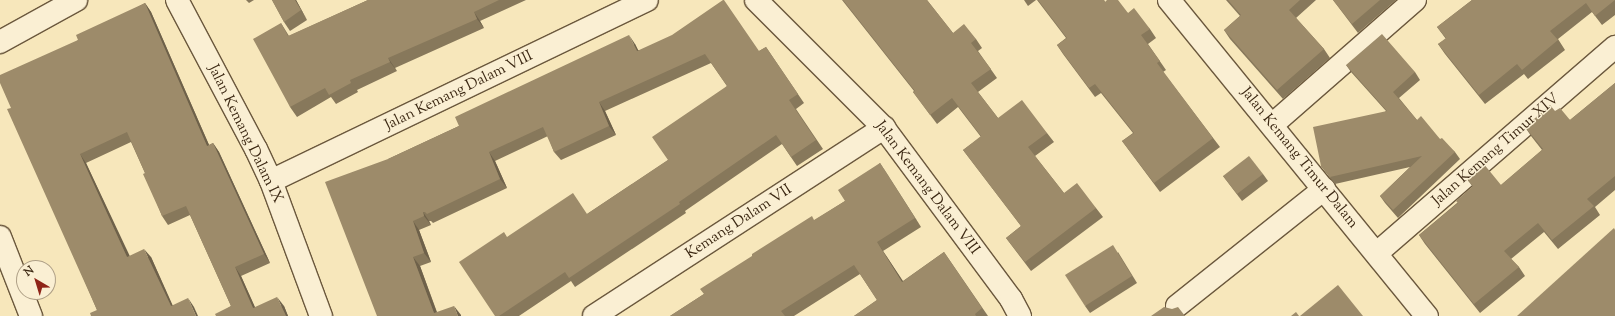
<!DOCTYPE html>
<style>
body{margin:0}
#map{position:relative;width:1615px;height:316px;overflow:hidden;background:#f7e7bb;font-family:"Sorts Mill Goudy",serif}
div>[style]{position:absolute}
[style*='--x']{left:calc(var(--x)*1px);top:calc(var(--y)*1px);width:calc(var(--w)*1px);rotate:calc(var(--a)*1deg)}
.roads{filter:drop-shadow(1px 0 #6b583d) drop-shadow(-1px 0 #6b583d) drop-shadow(0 1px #6b583d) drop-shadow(0 -1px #6b583d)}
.street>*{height:22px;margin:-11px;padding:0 11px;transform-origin:11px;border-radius:11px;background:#faefd3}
.wall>*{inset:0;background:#87785b}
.shaded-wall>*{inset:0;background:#6e614a}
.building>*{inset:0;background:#9d8b6a}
span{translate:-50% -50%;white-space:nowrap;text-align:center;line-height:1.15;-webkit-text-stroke:3px #faefd3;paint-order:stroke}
.street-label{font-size:15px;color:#3c2813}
.north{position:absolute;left:16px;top:260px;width:40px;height:40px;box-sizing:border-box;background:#faefd3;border:1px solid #ae9f86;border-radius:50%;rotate:322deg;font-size:11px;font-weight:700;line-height:16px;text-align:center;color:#3c2813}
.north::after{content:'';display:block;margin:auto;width:14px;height:18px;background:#8f2418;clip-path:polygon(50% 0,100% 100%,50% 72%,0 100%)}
</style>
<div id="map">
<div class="roads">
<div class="street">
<i style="--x:177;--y:0;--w:169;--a:62.1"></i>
<i style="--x:256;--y:149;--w:35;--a:65"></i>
<i style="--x:271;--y:181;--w:144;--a:69.7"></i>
<i style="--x:756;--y:0;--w:181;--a:45"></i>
<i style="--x:884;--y:128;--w:213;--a:53.4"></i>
<i style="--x:1011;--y:299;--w:19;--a:62"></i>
<i style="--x:1169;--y:0;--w:408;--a:50.8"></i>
<i style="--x:0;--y:42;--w:87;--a:-28.9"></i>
<i style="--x:1272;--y:125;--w:190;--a:-41.2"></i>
<i style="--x:271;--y:181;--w:417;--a:-25.7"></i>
<i style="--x:0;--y:237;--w:85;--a:68.6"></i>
<i style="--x:1377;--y:253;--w:315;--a:-40.9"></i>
<i style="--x:1177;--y:306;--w:188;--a:-38.5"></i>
<i style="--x:594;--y:316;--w:346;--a:-33"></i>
</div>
</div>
<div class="wall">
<i style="clip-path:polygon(246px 0,254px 0,249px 3px)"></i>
<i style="clip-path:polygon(272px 0,296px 0,307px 20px,290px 31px,284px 22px)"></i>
<i style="clip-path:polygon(368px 0,526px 0,480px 21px,484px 28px,395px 68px,397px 71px,357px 90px,358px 92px,336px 104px,331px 97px,297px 117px,290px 107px,281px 23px,289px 36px)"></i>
<i style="clip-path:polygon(842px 0,927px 0,953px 33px,976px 39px,982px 48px,978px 51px,997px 78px,978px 92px,998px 118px,1047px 133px,1054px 142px,1035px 156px,1064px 193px,1096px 208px,1103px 217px,1031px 271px,1006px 238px,1021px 226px,963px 150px,981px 137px,958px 107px,937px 124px,913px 92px,914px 91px)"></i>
<i style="clip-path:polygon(1024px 0,1036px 0,1028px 6px)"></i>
<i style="clip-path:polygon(1037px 0,1104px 0,1105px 2px,1128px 13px,1150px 29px,1156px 38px,1148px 44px,1166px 70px,1163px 72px,1220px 147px,1160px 192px,1122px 141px,1133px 133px,1101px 93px,1095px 97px,1063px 54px,1057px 45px,1066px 38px)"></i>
<i style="clip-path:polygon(1226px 0,1316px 0,1296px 18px,1324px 49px,1330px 58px,1283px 99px,1230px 39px,1224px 30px,1240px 16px)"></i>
<i style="clip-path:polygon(1333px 0,1396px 0,1358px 33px)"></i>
<i style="clip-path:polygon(1472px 0,1615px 0,1615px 15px,1602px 25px,1592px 12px,1558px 39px,1565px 50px,1528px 79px,1524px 74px,1485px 104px,1445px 54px,1438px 44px,1446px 39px,1437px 27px)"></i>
<i style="clip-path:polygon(145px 3px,151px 12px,209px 145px,213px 143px,219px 152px,270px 263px,241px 276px,255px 308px,284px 306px,288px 316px,216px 316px,231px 306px,190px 215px,168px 225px,162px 216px,145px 173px,131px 142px,86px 163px,129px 256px,151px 257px,172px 305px,194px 307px,97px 310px,11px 108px,78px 40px)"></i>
<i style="clip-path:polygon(635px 44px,638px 50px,759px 51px,766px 47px,804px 103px,796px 109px,823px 149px,797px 166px,782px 144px,685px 211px,686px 213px,575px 287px,571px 281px,519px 316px,495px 316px,508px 237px,587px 214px,668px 160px,727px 86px,711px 63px,605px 111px,616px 135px,561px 160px,554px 152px,548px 136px,495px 161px,507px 188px,433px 223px,431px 221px,429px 221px,431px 225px,419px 230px,431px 262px,420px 266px,437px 312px,461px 315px,377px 316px,388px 159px)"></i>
<i style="clip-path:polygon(1346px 65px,1415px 72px,1420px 80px,1399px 98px,1417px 120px,1455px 152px,1460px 159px,1398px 218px,1385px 203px,1380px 196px,1410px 167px,1335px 184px,1321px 166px,1386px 111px,1351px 72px)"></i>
<i style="clip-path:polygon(1615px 83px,1615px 190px,1595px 207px,1600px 215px,1558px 249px,1544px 232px,1511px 259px,1519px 267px,1525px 276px,1480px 313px,1425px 244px,1419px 235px,1457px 203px,1473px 187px,1466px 178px,1501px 185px,1542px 150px,1531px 136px,1525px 127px,1555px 111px,1570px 120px)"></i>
<i style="clip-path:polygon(880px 163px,921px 227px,883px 251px,903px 281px,944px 252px,988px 316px,854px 316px,877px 300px,860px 274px,794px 316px,670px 316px,704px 294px,815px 220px,845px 201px)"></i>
<i style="clip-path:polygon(1263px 174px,1268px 181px,1242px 201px,1223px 176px)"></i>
<i style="clip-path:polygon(1118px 252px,1137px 283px,1090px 313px,1085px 306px)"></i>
</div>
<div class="shaded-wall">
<i style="clip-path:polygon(295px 0,296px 0,307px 20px)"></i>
<i style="clip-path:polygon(145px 3px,151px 12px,213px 154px,207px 146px)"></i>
<i style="clip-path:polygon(474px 12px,480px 21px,484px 28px,477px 19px)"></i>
<i style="clip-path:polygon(629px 35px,635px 44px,643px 60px,637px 51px)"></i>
<i style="clip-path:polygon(388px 58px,395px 68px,397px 71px,390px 62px)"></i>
<i style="clip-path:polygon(599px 102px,605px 111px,616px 135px,609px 126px)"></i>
<i style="clip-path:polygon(213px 143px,219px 152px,270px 263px,264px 254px)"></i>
<i style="clip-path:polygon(489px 152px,495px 161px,507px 188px,500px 179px)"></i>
<i style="clip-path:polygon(80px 154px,86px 163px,134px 265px,127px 257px)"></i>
<i style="clip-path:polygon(880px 163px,886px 172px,921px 227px,915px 218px)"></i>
<i style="clip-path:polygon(423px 212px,429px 221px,431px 225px,424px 216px)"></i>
<i style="clip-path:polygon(413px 221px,419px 230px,431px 262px,424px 253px)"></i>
<i style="clip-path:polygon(877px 242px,883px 251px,909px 291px,902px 282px)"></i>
<i style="clip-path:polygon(144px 249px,151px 257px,177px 315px,171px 306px)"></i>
<i style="clip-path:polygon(413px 257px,420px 266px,438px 316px,434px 313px)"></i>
<i style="clip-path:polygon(235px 267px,241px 276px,259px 316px,253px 308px)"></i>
<i style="clip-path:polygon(277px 297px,284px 306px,288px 316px,286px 316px)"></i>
<i style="clip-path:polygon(188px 298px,194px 307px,198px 316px,196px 316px)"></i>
<i style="clip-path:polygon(454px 306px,461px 315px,461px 316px,458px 316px)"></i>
</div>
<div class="building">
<i style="clip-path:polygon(272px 0,295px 0,301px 10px,284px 22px)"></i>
<i style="clip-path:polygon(368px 0,499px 0,474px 12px,477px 19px,388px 58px,390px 62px,350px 80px,351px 83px,329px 95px,325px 88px,290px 107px,253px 39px,281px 23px,288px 36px)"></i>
<i style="clip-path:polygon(723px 0,724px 0,759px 51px,766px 47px,798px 94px,789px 100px,816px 140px,791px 157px,776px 135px,679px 202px,680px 204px,569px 278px,565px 272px,499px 316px,495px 316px,459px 262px,504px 232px,507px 237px,573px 193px,587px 214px,668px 160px,652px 137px,727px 86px,705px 54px,599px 102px,609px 126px,554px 152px,543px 127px,489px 152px,500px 179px,427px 214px,425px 212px,423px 212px,424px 216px,413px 221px,424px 253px,413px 257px,434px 313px,454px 306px,458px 316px,377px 316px,325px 182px,388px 159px,459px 126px,455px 117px,629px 35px,637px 51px,672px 35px)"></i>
<i style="clip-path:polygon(843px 0,927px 0,953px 33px,964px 24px,976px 39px,971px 43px,991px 69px,971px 83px,998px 118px,1022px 100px,1047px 133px,1028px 147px,1064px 193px,1077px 183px,1096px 208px,1025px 262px,1006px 238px,1021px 226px,963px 150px,981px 136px,952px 98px,930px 115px,913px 92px,915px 91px)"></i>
<i style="clip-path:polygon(1038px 0,1104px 0,1105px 2px,1107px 0,1118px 0,1128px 13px,1134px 8px,1150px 29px,1141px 35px,1160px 61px,1157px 63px,1213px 138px,1154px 183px,1122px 141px,1134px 133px,1095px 84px,1089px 88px,1057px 45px,1067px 38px)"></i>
<i style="clip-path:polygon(1228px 0,1300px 0,1289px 10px,1324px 49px,1277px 90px,1224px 30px,1241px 15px)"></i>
<i style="clip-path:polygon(1333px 0,1380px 0,1352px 24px)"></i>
<i style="clip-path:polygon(1472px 0,1615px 0,1595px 16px,1586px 3px,1550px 31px,1558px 40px,1522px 70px,1517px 64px,1479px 95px,1438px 44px,1446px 38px,1437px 27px)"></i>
<i style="clip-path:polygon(145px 3px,207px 146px,213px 143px,264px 254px,235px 267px,253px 308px,277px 297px,286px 316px,216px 316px,215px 314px,231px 306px,186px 206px,162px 216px,143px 174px,145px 173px,127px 132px,80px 154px,127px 257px,144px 249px,171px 306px,188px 298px,196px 316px,91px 316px,90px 313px,97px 310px,7px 109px,11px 108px,0 83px,0 75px,78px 40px,76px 35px)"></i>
<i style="clip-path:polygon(1382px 34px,1415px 72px,1393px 92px,1417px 120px,1421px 116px,1440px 139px,1442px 138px,1455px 152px,1393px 210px,1380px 196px,1422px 156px,1330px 177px,1321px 166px,1313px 127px,1387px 111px,1346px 65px)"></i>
<i style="clip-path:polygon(1615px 83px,1615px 176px,1587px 199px,1594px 206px,1552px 240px,1538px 223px,1504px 251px,1519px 267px,1474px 304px,1419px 235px,1458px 203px,1456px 201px,1473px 186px,1466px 178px,1483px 163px,1501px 185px,1543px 149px,1525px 127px,1550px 105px,1555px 111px,1560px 108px,1570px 120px)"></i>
<i style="clip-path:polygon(1249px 156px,1263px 174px,1237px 194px,1223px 176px)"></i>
<i style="clip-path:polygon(880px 163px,915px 218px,877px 242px,902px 282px,944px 252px,982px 308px,975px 314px,976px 316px,854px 316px,877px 300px,854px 265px,781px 311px,785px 316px,670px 316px,704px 294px,700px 289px,752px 256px,752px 254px,812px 216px,814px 220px,845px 201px,838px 190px)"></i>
<i style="clip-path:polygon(1614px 228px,1615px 230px,1615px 316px,1517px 316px)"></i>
<i style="clip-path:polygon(1113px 245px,1132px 276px,1085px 306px,1065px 275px)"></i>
<i style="clip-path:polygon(1338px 285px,1363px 316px,1300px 316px)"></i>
<i style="clip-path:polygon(1164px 307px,1172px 309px,1178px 307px,1185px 316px,1151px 316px)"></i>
<i style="clip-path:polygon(1296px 312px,1299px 316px,1291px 316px)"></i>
</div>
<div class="street-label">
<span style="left:459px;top:91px;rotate:-26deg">Jalan Kemang Dalam VIII</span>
<span style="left:245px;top:134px;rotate:64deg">Jalan Kemang Dalam IX</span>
<span style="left:1496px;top:150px;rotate:-41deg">Jalan Kemang Timur XIV</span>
<span style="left:1299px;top:158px;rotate:51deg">Jalan Kemang Timur Dalam</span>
<span style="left:927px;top:188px;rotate:53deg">Jalan Kemang Dalam VIII</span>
<span style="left:739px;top:222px;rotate:-33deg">Kemang Dalam VII</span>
</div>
<div class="north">N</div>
</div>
